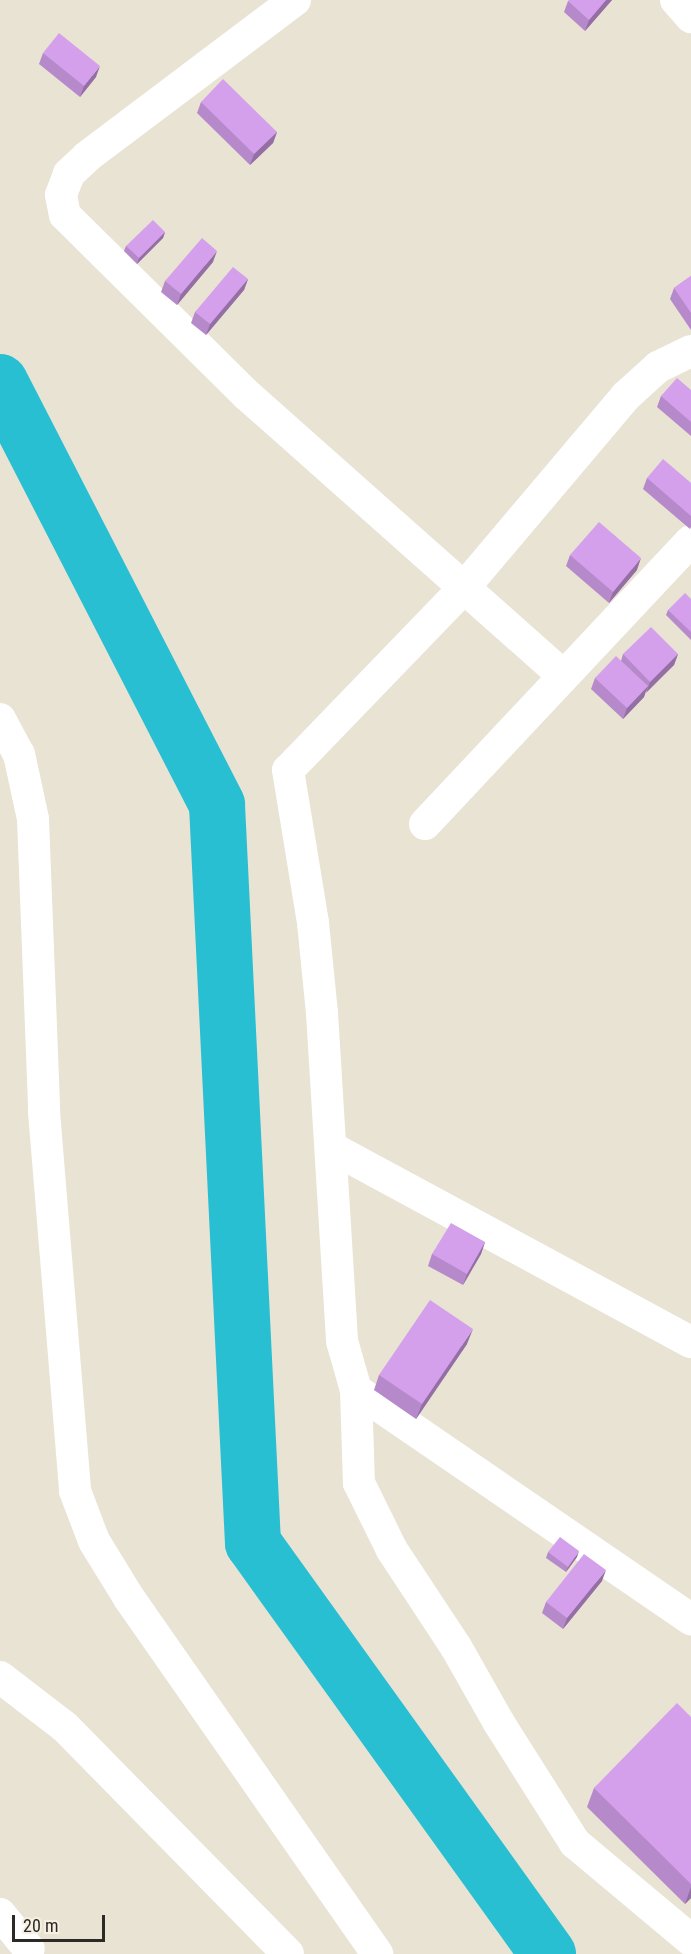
<!DOCTYPE html>
<style>
body{margin:0}
#map{position:relative;width:691px;height:1954px;overflow:hidden;background:#e9e3d4;font-family:"Roboto Condensed",sans-serif}
div>[style]{position:absolute}
[style*='--x']{left:calc(var(--x)*1px);top:calc(var(--y)*1px);width:calc(var(--w)*1px);rotate:calc(var(--a)*1deg)}
.river>*{height:56px;margin:-28px;padding:0 28px;transform-origin:28px;border-radius:28px;background:#29bfd2}
.minor>*{height:32px;margin:-16px;padding:0 16px;transform-origin:16px;border-radius:16px;background:#fff}
.wall>*{inset:0;background:#b689ca}
.shaded-wall>*{inset:0;background:#946fa4}
.building>*{inset:0;background:#d49feb}
span{translate:-50% -50%;white-space:nowrap;text-align:center;line-height:1.15;-webkit-text-stroke:6px #f6f0e2;paint-order:stroke}
.scale{position:absolute;left:12px;top:1915px;width:93px;height:27px;box-sizing:border-box;border:3px solid #2c2a25;border-top:0;padding-left:8px;font-size:18px;line-height:21px;white-space:nowrap;color:#2c2a25;-webkit-text-stroke:4px #f6f0e2;paint-order:stroke}
</style>
<div id="map">
<div class="river">
<i style="--x:0;--y:382;--w:475;--a:62.8"></i>
<i style="--x:217;--y:805;--w:739;--a:87.21"></i>
<i style="--x:253;--y:1543;--w:506;--a:54.33"></i>
</div>
<div class="minor">
<i style="--x:295;--y:0;--w:261;--a:143"></i>
<i style="--x:87;--y:157;--w:25;--a:137"></i>
<i style="--x:69;--y:174;--w:22;--a:111"></i>
<i style="--x:61;--y:195;--w:20;--a:79"></i>
<i style="--x:65;--y:215;--w:256;--a:44.7"></i>
<i style="--x:247;--y:395;--w:421;--a:41.6"></i>
<i style="--x:676;--y:0;--w:23;--a:49"></i>
<i style="--x:691;--y:351;--w:37;--a:154"></i>
<i style="--x:658;--y:367;--w:43;--a:137.8"></i>
<i style="--x:626;--y:396;--w:251;--a:130.2"></i>
<i style="--x:464;--y:588;--w:253;--a:134"></i>
<i style="--x:288;--y:770;--w:155;--a:80.7"></i>
<i style="--x:313;--y:923;--w:90;--a:84.3"></i>
<i style="--x:322;--y:1013;--w:329;--a:86.5"></i>
<i style="--x:342;--y:1341;--w:51;--a:74.1"></i>
<i style="--x:356;--y:1390;--w:406;--a:34.4"></i>
<i style="--x:0;--y:719;--w:40;--a:62"></i>
<i style="--x:19;--y:754;--w:66;--a:77.8"></i>
<i style="--x:33;--y:819;--w:293;--a:87.8"></i>
<i style="--x:44;--y:1112;--w:380;--a:85.3"></i>
<i style="--x:75;--y:1491;--w:53;--a:69.2"></i>
<i style="--x:94;--y:1541;--w:67;--a:58.4"></i>
<i style="--x:129;--y:1598;--w:434;--a:55.1"></i>
<i style="--x:425;--y:824;--w:388;--a:-46.8"></i>
<i style="--x:332;--y:1148;--w:408;--a:28.4"></i>
<i style="--x:356;--y:1390;--w:93;--a:88.2"></i>
<i style="--x:359;--y:1483;--w:75;--a:63.8"></i>
<i style="--x:392;--y:1550;--w:116;--a:56.6"></i>
<i style="--x:456;--y:1647;--w:87;--a:60.5"></i>
<i style="--x:499;--y:1723;--w:142;--a:57.7"></i>
<i style="--x:575;--y:1843;--w:151;--a:39.9"></i>
<i style="--x:0;--y:1677;--w:82;--a:37.6"></i>
<i style="--x:65;--y:1727;--w:318;--a:45.5"></i>
<i style="--x:0;--y:1914;--w:45;--a:50.4"></i>
</div>
<div class="wall">
<i style="clip-path:polygon(612px 0,585px 31px,564px 12px,568px 1px)"></i>
<i style="clip-path:polygon(43px 53px,96px 77px,80px 97px,39px 64px)"></i>
<i style="clip-path:polygon(201px 102px,277px 132px,273px 143px,250px 165px,197px 113px)"></i>
<i style="clip-path:polygon(165px 232px,163px 238px,137px 264px,124px 251px,126px 246px)"></i>
<i style="clip-path:polygon(213px 262px,177px 305px,161px 292px,165px 281px)"></i>
<i style="clip-path:polygon(691px 276px,691px 330px,670px 299px,674px 288px)"></i>
<i style="clip-path:polygon(248px 279px,244px 290px,206px 335px,191px 323px,195px 312px)"></i>
<i style="clip-path:polygon(691px 390px,691px 436px,657px 407px,661px 396px)"></i>
<i style="clip-path:polygon(647px 478px,691px 483px,691px 527px,690px 529px,643px 489px)"></i>
<i style="clip-path:polygon(570px 555px,637px 570px,609px 603px,566px 566px)"></i>
<i style="clip-path:polygon(691px 599px,691px 640px,666px 615px,668px 610px)"></i>
<i style="clip-path:polygon(623px 654px,678px 654px,674px 665px,645px 692px,644px 697px,623px 719px,591px 689px,595px 678px,621px 661px)"></i>
<i style="clip-path:polygon(485px 1242px,481px 1254px,463px 1285px,428px 1266px,432px 1254px)"></i>
<i style="clip-path:polygon(467px 1344px,416px 1419px,374px 1390px,379px 1375px)"></i>
<i style="clip-path:polygon(548px 1552px,577px 1557px,566px 1572px,546px 1558px)"></i>
<i style="clip-path:polygon(602px 1581px,563px 1629px,542px 1613px,546px 1602px)"></i>
<i style="clip-path:polygon(691px 1717px,691px 1898px,685px 1904px,587px 1807px,594px 1788px)"></i>
</div>
<div class="shaded-wall">
<i style="clip-path:polygon(606px 0,612px 0,585px 31px,589px 20px)"></i>
<i style="clip-path:polygon(100px 66px,96px 77px,80px 97px,84px 86px)"></i>
<i style="clip-path:polygon(277px 132px,273px 143px,250px 165px,254px 154px)"></i>
<i style="clip-path:polygon(165px 232px,163px 238px,137px 264px,139px 258px)"></i>
<i style="clip-path:polygon(217px 251px,213px 262px,177px 305px,181px 294px)"></i>
<i style="clip-path:polygon(248px 279px,244px 290px,206px 335px,210px 324px)"></i>
<i style="clip-path:polygon(641px 558px,637px 570px,609px 603px,613px 592px)"></i>
<i style="clip-path:polygon(678px 654px,674px 665px,646px 693px,650px 682px)"></i>
<i style="clip-path:polygon(648px 686px,644px 697px,623px 719px,627px 708px)"></i>
<i style="clip-path:polygon(485px 1242px,481px 1254px,463px 1285px,467px 1274px)"></i>
<i style="clip-path:polygon(473px 1329px,467px 1344px,416px 1419px,422px 1404px)"></i>
<i style="clip-path:polygon(579px 1551px,577px 1557px,566px 1572px,568px 1567px)"></i>
<i style="clip-path:polygon(606px 1570px,602px 1581px,563px 1629px,567px 1618px)"></i>
<i style="clip-path:polygon(691px 1887px,691px 1898px,685px 1904px)"></i>
</div>
<div class="building">
<i style="clip-path:polygon(569px 0,606px 0,589px 20px,568px 1px)"></i>
<i style="clip-path:polygon(59px 33px,100px 66px,84px 86px,43px 53px)"></i>
<i style="clip-path:polygon(223px 79px,277px 132px,254px 154px,201px 102px)"></i>
<i style="clip-path:polygon(153px 220px,165px 232px,139px 258px,126px 246px)"></i>
<i style="clip-path:polygon(202px 238px,217px 251px,181px 294px,165px 281px)"></i>
<i style="clip-path:polygon(233px 267px,248px 279px,210px 324px,195px 312px)"></i>
<i style="clip-path:polygon(691px 276px,691px 313px,674px 288px)"></i>
<i style="clip-path:polygon(677px 378px,691px 390px,691px 422px,661px 396px)"></i>
<i style="clip-path:polygon(663px 459px,691px 483px,691px 516px,647px 478px)"></i>
<i style="clip-path:polygon(599px 522px,641px 558px,613px 592px,570px 555px)"></i>
<i style="clip-path:polygon(685px 593px,691px 599px,691px 632px,668px 610px)"></i>
<i style="clip-path:polygon(651px 627px,678px 654px,650px 682px,623px 654px)"></i>
<i style="clip-path:polygon(616px 656px,648px 686px,627px 708px,595px 678px)"></i>
<i style="clip-path:polygon(451px 1223px,485px 1242px,467px 1274px,432px 1254px)"></i>
<i style="clip-path:polygon(430px 1300px,473px 1329px,422px 1404px,379px 1375px)"></i>
<i style="clip-path:polygon(560px 1537px,579px 1551px,568px 1567px,548px 1552px)"></i>
<i style="clip-path:polygon(584px 1554px,606px 1570px,567px 1618px,546px 1602px)"></i>
<i style="clip-path:polygon(677px 1703px,691px 1717px,691px 1884px,594px 1788px)"></i>
</div>
<div class="scale">20 m</div>
</div>
